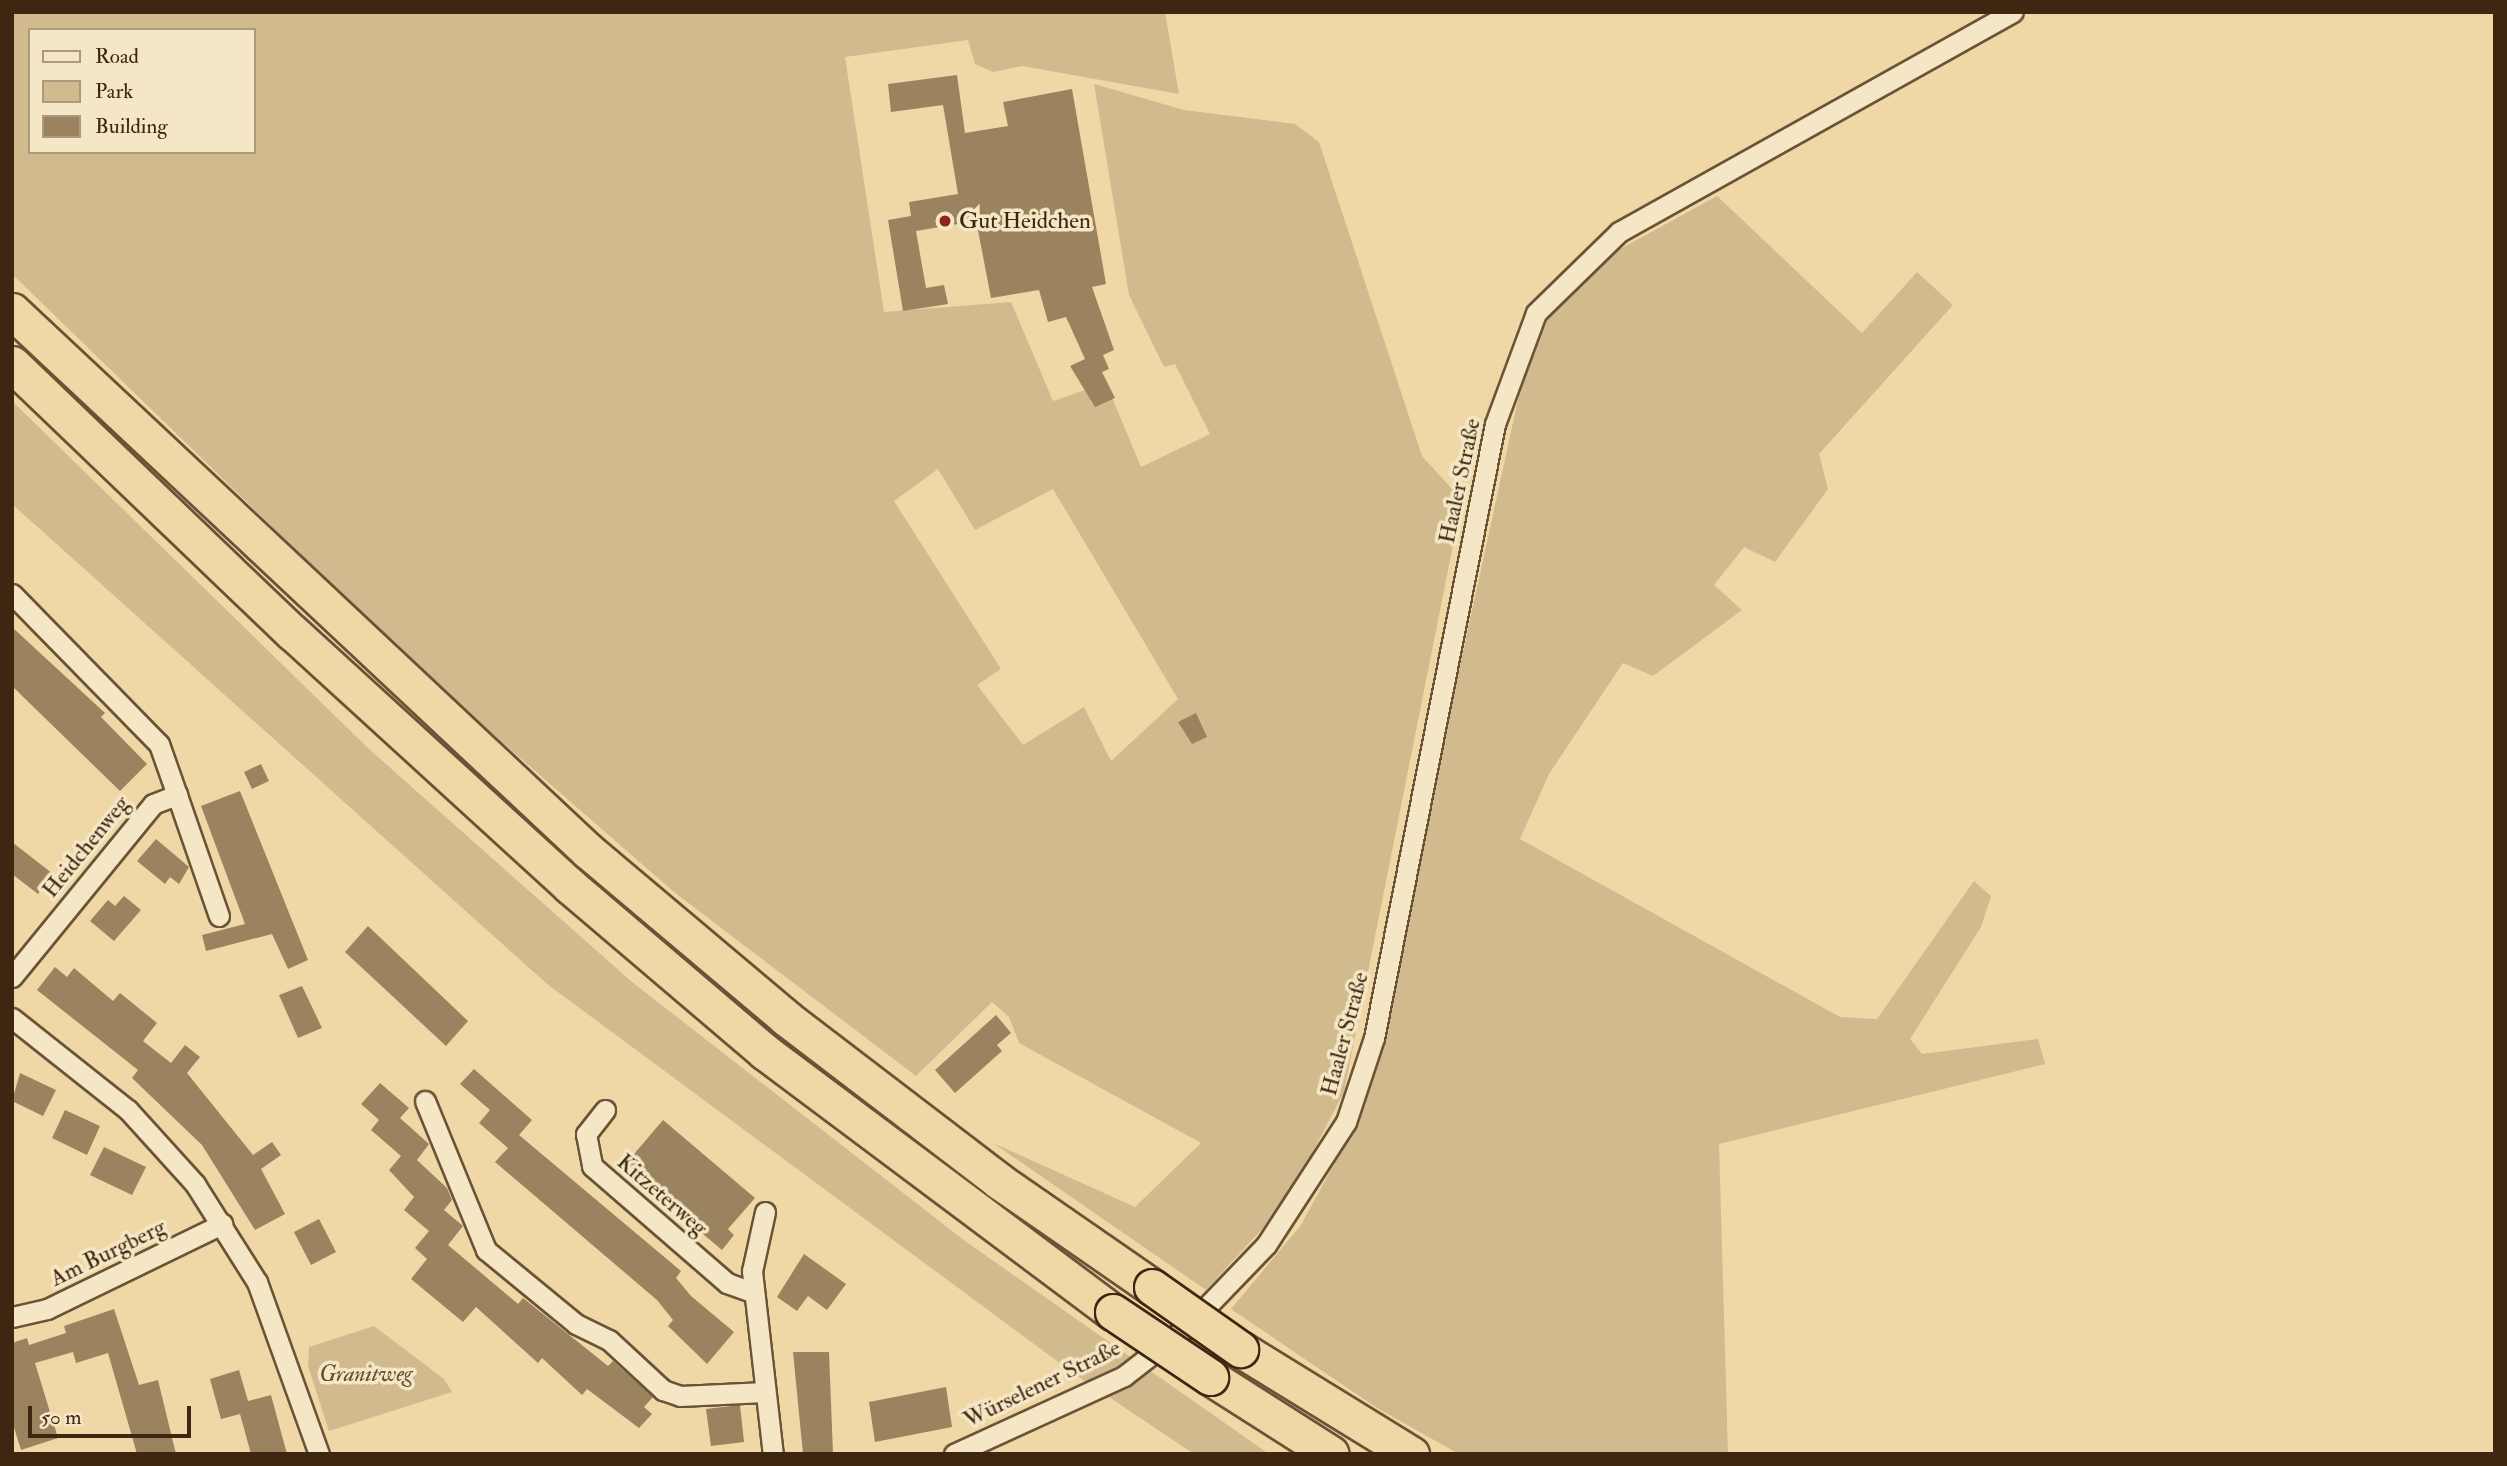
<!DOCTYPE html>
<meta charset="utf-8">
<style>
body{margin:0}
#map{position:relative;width:2507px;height:1466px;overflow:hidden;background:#efd8a6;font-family:"IM FELL Double Pica",serif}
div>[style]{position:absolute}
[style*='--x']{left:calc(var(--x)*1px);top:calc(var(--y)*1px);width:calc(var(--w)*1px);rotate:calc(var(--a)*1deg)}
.green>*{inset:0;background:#d1ba8d}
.building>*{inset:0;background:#9a835e}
.roads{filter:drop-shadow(2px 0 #6a5336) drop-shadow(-2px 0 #6a5336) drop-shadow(0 2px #6a5336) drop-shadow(0 -2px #6a5336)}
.minor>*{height:19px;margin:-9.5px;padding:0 9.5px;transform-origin:9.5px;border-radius:9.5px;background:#f5e6c5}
.motorway>*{height:35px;margin:-17.5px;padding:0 17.5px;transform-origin:17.5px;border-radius:17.5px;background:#efd8a6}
.bridges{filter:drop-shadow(2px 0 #3e2711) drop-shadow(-2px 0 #3e2711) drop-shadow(0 2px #3e2711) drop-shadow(0 -2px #3e2711)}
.motorway-bridge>*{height:35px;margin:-17.5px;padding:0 17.5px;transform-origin:17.5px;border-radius:17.5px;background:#efd8a6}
.dots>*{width:19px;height:19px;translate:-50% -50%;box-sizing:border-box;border:4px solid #f5e6c5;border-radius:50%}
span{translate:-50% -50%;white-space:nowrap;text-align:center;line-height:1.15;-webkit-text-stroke:7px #f5e6c5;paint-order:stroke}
.poi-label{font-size:23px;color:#3e2711}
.left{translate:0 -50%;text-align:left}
.street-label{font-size:23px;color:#3e2711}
.park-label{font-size:23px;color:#634c30;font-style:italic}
.frame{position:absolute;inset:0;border:14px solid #3e2711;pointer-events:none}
.legend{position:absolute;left:28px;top:28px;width:228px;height:126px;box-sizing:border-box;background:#f5e6c5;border:2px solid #ac9a7d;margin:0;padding:9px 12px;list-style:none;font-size:21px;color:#3e2711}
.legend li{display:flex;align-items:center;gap:14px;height:35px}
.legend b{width:35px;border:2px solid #ac9a7d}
.scale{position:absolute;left:28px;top:1406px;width:163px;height:32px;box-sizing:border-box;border:4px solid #3e2711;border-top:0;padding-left:9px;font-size:21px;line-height:24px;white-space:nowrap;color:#3e2711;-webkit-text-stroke:5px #f5e6c5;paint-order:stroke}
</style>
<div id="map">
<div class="green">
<i style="clip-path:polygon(evenodd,12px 12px,1165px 12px,1179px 94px,1022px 66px,993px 72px,975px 64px,968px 40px,845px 57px,884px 312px,1011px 302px,1053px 401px,1106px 383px,1141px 467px,1210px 434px,1175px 364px,1164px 367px,1129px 295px,1094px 84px,1184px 110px,1295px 124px,1319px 142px,1422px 456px,1462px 500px,1344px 1092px,1286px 1203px,1206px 1290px,993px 1143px,1135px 1207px,1201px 1143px,1019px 1043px,1009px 1017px,992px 1002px,916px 1076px,674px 892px,425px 675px,12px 274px,12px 12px,30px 30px,254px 30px,254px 152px,30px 152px,30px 30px,12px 12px,938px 469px,975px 530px,1053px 489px,1178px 699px,1111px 761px,1084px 707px,1023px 745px,977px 685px,1001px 669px,894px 501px,938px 469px)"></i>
<i style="clip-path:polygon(1717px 196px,1862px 333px,1917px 272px,1953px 305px,1819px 454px,1828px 489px,1775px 562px,1744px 547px,1714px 585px,1742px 610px,1653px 676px,1623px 663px,1549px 774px,1520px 839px,1840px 1017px,1877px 1019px,1974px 881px,1991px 896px,1981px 927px,1910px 1039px,1922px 1054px,2038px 1039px,2045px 1064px,1719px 1144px,1728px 1454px,1459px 1454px,1377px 1408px,1231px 1309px,1301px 1225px,1340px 1153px,1373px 1065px,1524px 372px,1553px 306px,1613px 253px)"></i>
<i style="clip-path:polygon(12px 401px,370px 750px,632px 982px,965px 1241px,1269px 1454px,1194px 1454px,1076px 1375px,547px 984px,12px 504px)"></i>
<i style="clip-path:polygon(374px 1326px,444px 1379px,452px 1392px,329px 1431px,308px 1366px,309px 1347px)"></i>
</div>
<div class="building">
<i style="clip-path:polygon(957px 75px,965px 133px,1008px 126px,1003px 102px,1072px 89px,1106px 284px,1092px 287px,1114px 350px,1103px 355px,1109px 369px,1102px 372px,1115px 398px,1095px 407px,1070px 366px,1085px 359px,1066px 317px,1048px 322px,1039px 290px,991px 298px,977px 225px,970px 222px,916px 231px,926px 288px,944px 285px,948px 304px,903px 311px,888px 220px,911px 216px,909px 202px,958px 194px,943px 105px,891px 112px,888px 84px)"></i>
<i style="clip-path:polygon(12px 627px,105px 713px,101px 717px,147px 764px,120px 791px,12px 686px)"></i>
<i style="clip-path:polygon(1196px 713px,1207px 737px,1192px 744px,1178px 722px)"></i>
<i style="clip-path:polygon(261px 764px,269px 781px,252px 789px,244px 772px)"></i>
<i style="clip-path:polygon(240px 791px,308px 960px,288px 969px,272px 934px,206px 951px,202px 935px,245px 924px,201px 806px)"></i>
<i style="clip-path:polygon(156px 839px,189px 867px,179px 884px,170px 877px,165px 884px,137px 861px)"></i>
<i style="clip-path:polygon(12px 842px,53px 874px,38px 894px,12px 874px)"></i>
<i style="clip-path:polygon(124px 896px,141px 910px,114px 941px,90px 921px,108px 900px,115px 906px)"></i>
<i style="clip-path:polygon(368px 926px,468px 1021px,446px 1046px,345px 952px)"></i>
<i style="clip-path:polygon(55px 967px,67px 977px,74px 968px,113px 1001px,120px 993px,157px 1023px,143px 1041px,171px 1063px,185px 1045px,200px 1057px,187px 1073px,253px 1155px,272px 1142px,281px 1155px,261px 1169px,285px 1214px,255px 1230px,202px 1145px,132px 1078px,138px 1070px,37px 990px)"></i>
<i style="clip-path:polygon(302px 986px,322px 1028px,298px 1038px,279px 995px)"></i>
<i style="clip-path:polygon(996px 1015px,1011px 1033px,997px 1045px,1002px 1051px,955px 1093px,935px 1070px)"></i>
<i style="clip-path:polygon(474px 1069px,532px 1120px,519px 1135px,681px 1271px,676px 1278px,691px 1296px,734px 1332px,707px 1364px,668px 1326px,673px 1320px,657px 1300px,495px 1162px,508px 1148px,479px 1123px,490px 1110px,460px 1084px)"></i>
<i style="clip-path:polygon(20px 1073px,56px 1090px,43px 1116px,12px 1101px)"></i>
<i style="clip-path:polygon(380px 1083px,409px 1108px,400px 1118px,429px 1144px,417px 1160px,447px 1188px,452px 1200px,444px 1210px,463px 1226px,448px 1245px,518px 1304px,523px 1298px,608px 1366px,613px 1361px,653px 1397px,644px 1407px,652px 1414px,639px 1428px,587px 1389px,582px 1395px,542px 1358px,538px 1363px,476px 1307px,463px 1322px,411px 1279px,427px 1259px,415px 1248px,429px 1231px,404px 1210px,414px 1197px,389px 1170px,401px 1156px,371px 1130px,379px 1120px,361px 1104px)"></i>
<i style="clip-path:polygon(65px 1110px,100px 1126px,87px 1155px,52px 1138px)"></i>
<i style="clip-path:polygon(663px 1120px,755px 1198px,728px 1229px,734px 1235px,722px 1250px,623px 1167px)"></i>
<i style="clip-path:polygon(104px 1147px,146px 1167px,132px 1195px,90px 1175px)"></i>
<i style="clip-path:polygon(319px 1219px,336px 1252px,311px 1265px,294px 1232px)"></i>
<i style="clip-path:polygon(804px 1254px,846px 1284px,827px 1310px,808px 1296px,797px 1311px,777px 1297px)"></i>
<i style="clip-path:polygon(114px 1309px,139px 1385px,158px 1380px,176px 1454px,137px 1454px,108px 1353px,76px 1363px,73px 1352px,35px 1363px,58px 1438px,21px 1450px,12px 1421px,12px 1343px,27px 1338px,29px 1345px,66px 1333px,64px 1326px)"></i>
<i style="clip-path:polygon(793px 1352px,829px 1352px,833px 1454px,803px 1454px)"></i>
<i style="clip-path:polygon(239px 1370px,248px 1401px,271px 1395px,287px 1454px,251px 1454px,240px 1414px,221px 1419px,210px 1379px)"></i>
<i style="clip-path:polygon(946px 1387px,952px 1427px,875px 1442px,869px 1402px)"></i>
<i style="clip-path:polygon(740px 1405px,744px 1442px,711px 1446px,706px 1409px)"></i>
</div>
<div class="roads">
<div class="minor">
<i style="--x:12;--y:594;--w:210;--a:45.6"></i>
<i style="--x:159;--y:744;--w:54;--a:70.6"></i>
<i style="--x:12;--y:977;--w:223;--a:-50.8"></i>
<i style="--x:153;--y:804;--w:26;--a:-21"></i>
<i style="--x:177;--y:795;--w:128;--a:70.9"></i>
<i style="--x:12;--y:1018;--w:148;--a:38.4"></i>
<i style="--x:128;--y:1110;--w:100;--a:47.8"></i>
<i style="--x:195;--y:1184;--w:116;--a:57.7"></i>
<i style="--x:257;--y:1282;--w:183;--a:70.2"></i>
<i style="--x:425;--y:1101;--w:161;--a:67.7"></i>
<i style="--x:486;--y:1250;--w:117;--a:39.4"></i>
<i style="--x:576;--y:1324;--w:37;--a:26"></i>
<i style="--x:609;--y:1340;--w:74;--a:42.8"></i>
<i style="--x:663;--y:1390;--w:18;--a:19"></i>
<i style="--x:680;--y:1396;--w:85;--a:-2.7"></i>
<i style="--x:605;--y:1110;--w:31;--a:128"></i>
<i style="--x:586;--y:1134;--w:33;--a:79"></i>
<i style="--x:592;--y:1166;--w:179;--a:40.9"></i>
<i style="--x:727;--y:1283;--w:29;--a:20"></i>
<i style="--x:765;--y:1212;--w:60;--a:102.4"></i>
<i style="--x:752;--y:1271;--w:184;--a:83.5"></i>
<i style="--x:12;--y:1317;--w:36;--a:-13"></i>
<i style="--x:47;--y:1309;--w:195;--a:-25.9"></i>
<i style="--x:954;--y:1454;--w:187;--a:-24.6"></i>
<i style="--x:1124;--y:1376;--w:80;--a:-37.9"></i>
<i style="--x:1187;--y:1327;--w:114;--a:-46.1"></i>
<i style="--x:1266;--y:1245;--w:147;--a:-57"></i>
<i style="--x:1346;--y:1122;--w:89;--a:-71.6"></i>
<i style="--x:1374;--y:1038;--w:626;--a:-78.85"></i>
<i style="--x:1495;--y:424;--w:118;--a:-69.7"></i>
<i style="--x:1536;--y:313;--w:116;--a:-44.3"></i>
<i style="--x:1619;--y:232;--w:451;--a:-29.2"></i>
</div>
<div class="motorway">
<i style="--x:12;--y:311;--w:790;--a:43.15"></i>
<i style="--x:588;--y:851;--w:259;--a:40.1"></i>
<i style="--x:786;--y:1018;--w:268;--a:37.4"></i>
<i style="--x:999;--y:1181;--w:186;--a:34.7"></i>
<i style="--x:12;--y:364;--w:389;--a:43.8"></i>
<i style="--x:293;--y:633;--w:375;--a:42.4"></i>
<i style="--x:570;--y:886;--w:256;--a:40.4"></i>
<i style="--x:765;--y:1052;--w:434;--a:36.8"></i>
<i style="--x:1240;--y:1349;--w:201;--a:31.6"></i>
<i style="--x:1210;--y:1377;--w:143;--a:32.5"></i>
</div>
</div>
<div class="bridges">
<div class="motorway-bridge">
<i style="--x:1152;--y:1287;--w:108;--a:35.2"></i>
<i style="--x:1113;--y:1312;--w:117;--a:33.8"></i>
</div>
</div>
<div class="dots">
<i style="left:945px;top:221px;background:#8f2418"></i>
</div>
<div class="poi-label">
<span class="left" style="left:959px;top:221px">Gut Heidchen</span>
</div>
<div class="street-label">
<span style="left:1460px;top:481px;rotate:-78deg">Haaler Straße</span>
<span style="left:86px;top:847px;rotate:-51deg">Heidchenweg</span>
<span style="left:1345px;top:1034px;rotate:-75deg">Haaler Straße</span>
<span style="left:662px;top:1195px;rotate:41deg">Kitzeterweg</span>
<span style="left:108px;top:1253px;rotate:-26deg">Am Burgberg</span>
<span style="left:1042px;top:1384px;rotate:-26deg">Würselener Straße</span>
</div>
<div class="park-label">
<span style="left:366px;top:1374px">Granitweg</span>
</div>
<div class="frame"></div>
<ul class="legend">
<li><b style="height:9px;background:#f5e6c5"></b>Road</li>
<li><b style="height:19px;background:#d1ba8d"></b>Park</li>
<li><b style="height:19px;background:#9a835e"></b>Building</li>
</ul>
<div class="scale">50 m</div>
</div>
